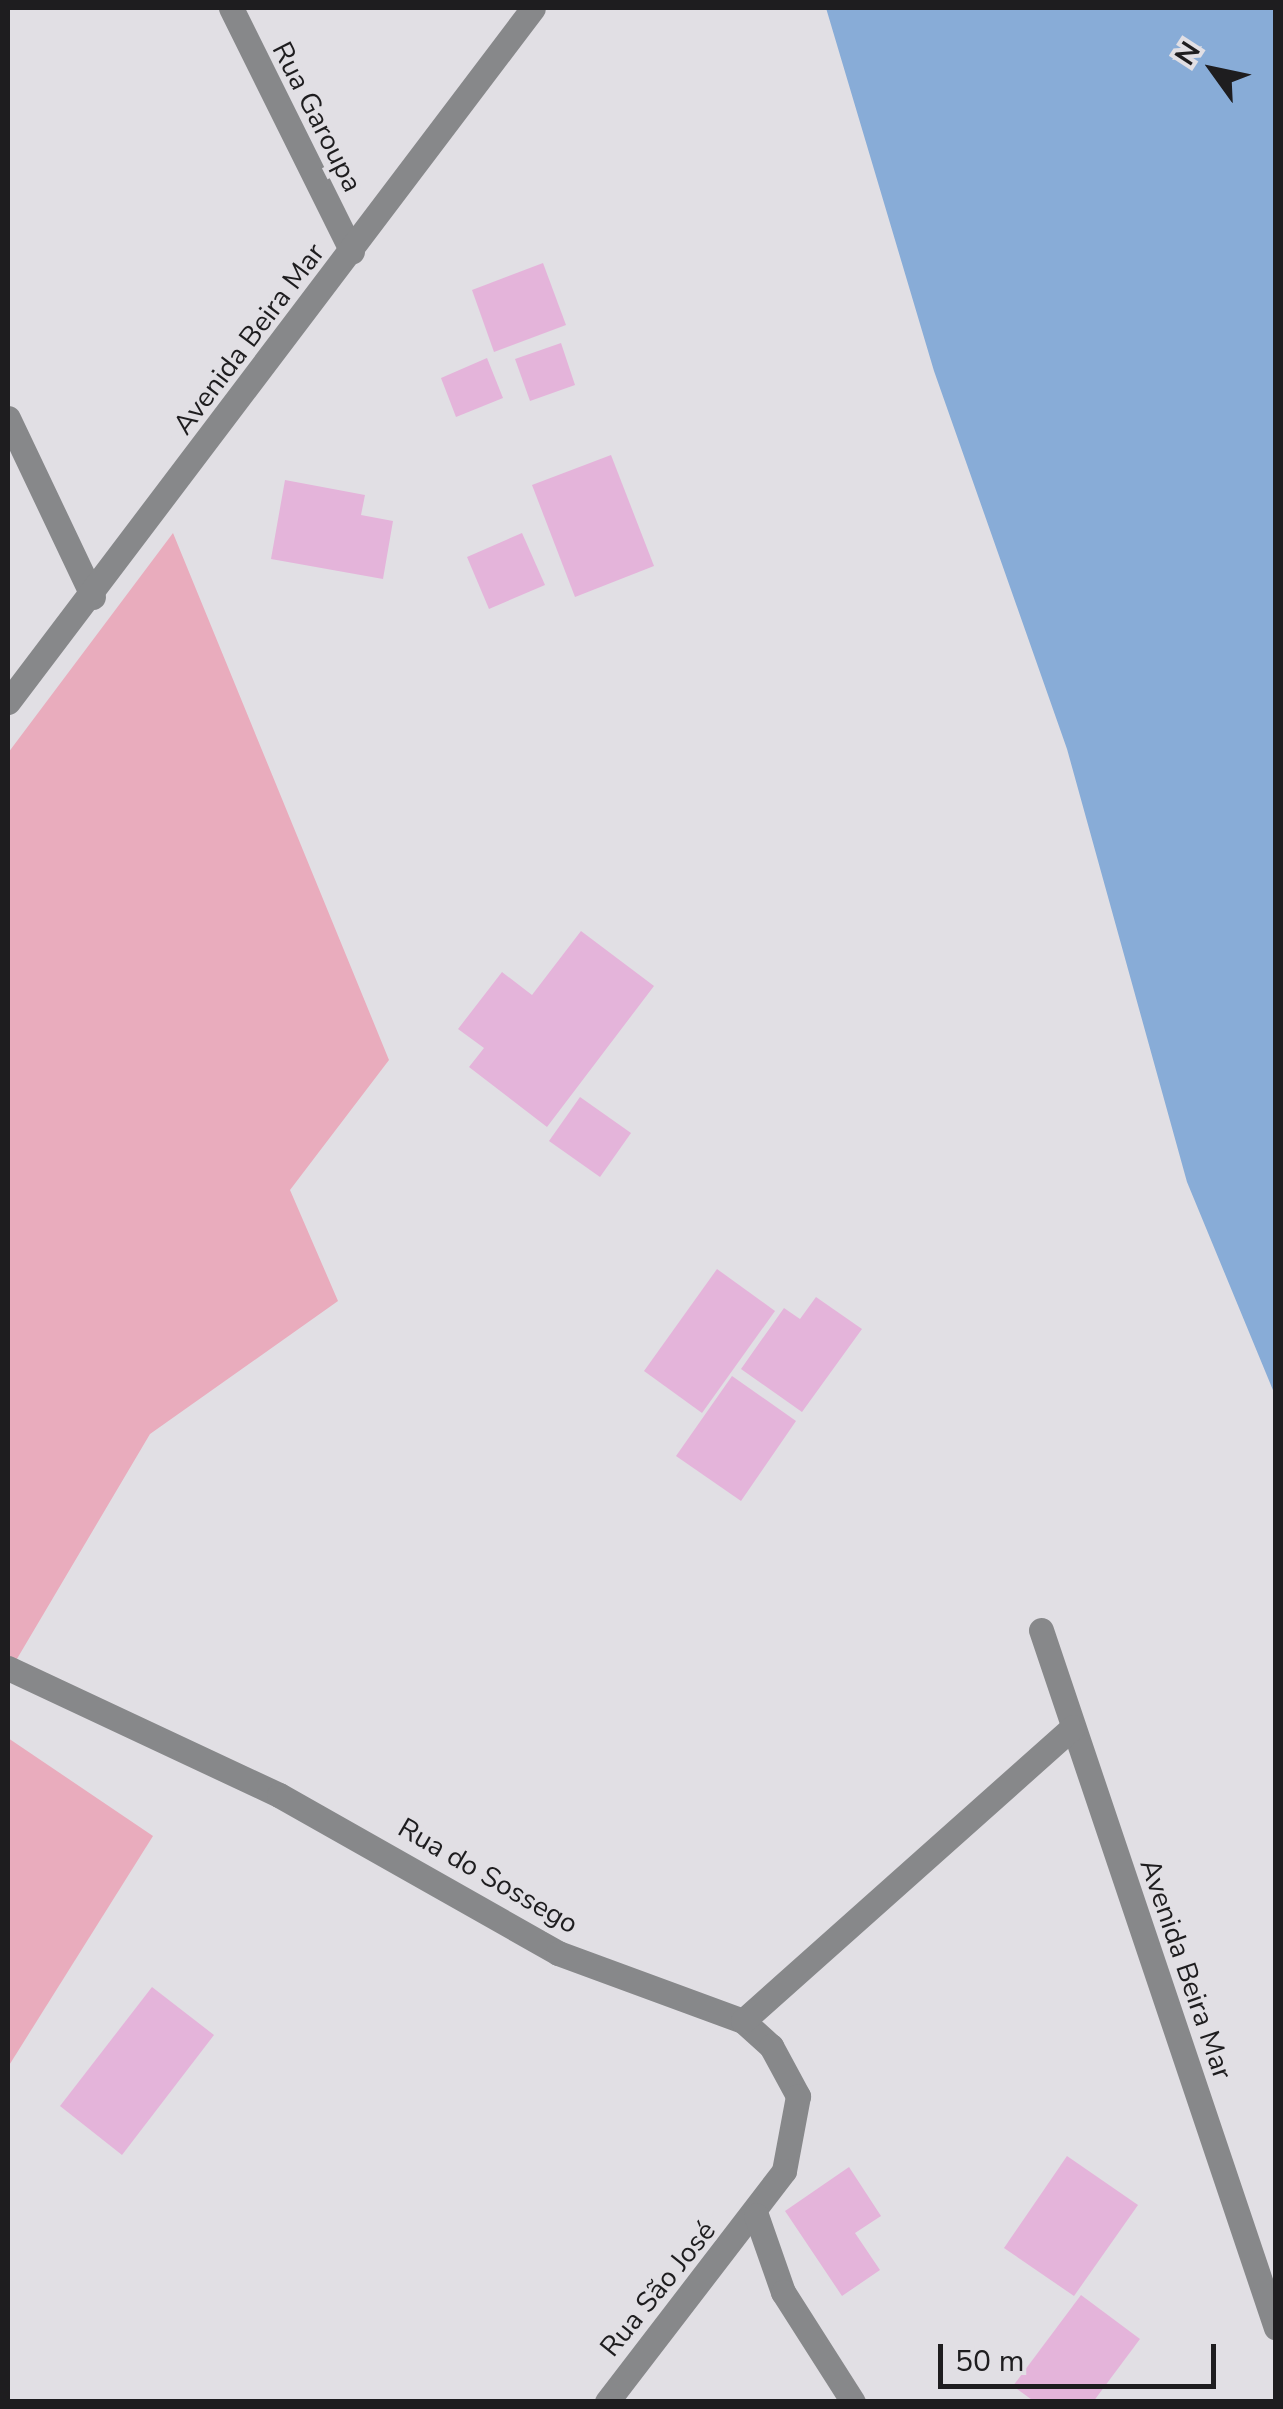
<!DOCTYPE html>
<meta charset="utf-8">
<style>
body{margin:0}
#map{position:relative;width:1283px;height:2409px;overflow:hidden;background:#e1dfe4;font-family:"Nunito Sans",sans-serif}
div>[style]{position:absolute}
[style*='--x']{left:calc(var(--x)*1px);top:calc(var(--y)*1px);width:calc(var(--w)*1px);rotate:calc(var(--a)*1deg)}
.green>*{inset:0;background:#e9acbd}
.water>*{inset:0;background:#88acd7}
.building>*{inset:0;background:#e4b4da}
.street>*{height:25px;margin:-12.5px;padding:0 12.5px;transform-origin:12.5px;border-radius:12.5px;background:#87888a}
span{translate:-50% -50%;white-space:nowrap;text-align:center;line-height:1.15;-webkit-text-stroke:10px #e1dfe4;paint-order:stroke}
.street-label{font-size:28px;color:#1e1d1f}
.frame{position:absolute;inset:0;border:10px solid #1e1d1f;pointer-events:none}
.north{position:absolute;left:1163px;top:20px;width:100px;height:100px;-webkit-text-stroke:8px #e1dfe4;paint-order:stroke;rotate:303deg;font-size:28px;font-weight:700;line-height:40px;text-align:center;color:#1e1d1f}
.north::after{content:'';display:block;margin:auto;width:35px;height:45px;background:#1e1d1f;clip-path:polygon(50% 0,100% 100%,50% 72%,0 100%)}
.scale{position:absolute;left:938px;top:2344px;width:278px;height:45px;box-sizing:border-box;border:5px solid #1e1d1f;border-top:0;padding-left:12px;font-size:30px;line-height:35px;white-space:nowrap;color:#1e1d1f;-webkit-text-stroke:8px #e1dfe4;paint-order:stroke}
</style>
<div id="map">
<div class="green">
<i style="clip-path:polygon(173px 533px,389px 1060px,290px 1190px,338px 1301px,150px 1434px,8px 1674px,8px 753px)"></i>
<i style="clip-path:polygon(8px 1738px,153px 1836px,8px 2067px)"></i>
</div>
<div class="water">
<i style="clip-path:polygon(826px 8px,1275px 8px,1275px 1395px,1187px 1182px,1067px 749px,934px 371px)"></i>
</div>
<div class="building">
<i style="clip-path:polygon(543px 263px,566px 325px,494px 352px,472px 290px)"></i>
<i style="clip-path:polygon(561px 343px,575px 385px,530px 401px,515px 359px)"></i>
<i style="clip-path:polygon(487px 358px,503px 398px,456px 417px,441px 378px)"></i>
<i style="clip-path:polygon(611px 455px,654px 566px,575px 597px,532px 485px)"></i>
<i style="clip-path:polygon(285px 480px,365px 495px,361px 515px,393px 521px,383px 579px,271px 559px)"></i>
<i style="clip-path:polygon(522px 533px,545px 585px,489px 609px,467px 557px)"></i>
<i style="clip-path:polygon(581px 931px,654px 986px,547px 1127px,469px 1067px,484px 1048px,458px 1029px,502px 972px,532px 995px)"></i>
<i style="clip-path:polygon(580px 1097px,631px 1133px,600px 1177px,549px 1141px)"></i>
<i style="clip-path:polygon(717px 1269px,775px 1311px,702px 1413px,644px 1371px)"></i>
<i style="clip-path:polygon(816px 1297px,862px 1329px,802px 1412px,741px 1369px,784px 1308px,800px 1319px)"></i>
<i style="clip-path:polygon(732px 1376px,796px 1421px,741px 1501px,676px 1456px)"></i>
<i style="clip-path:polygon(152px 1987px,214px 2035px,122px 2155px,60px 2106px)"></i>
<i style="clip-path:polygon(1067px 2156px,1138px 2205px,1074px 2296px,1004px 2248px)"></i>
<i style="clip-path:polygon(849px 2167px,881px 2216px,855px 2233px,880px 2270px,842px 2296px,785px 2211px)"></i>
<i style="clip-path:polygon(1081px 2295px,1140px 2339px,1093px 2402px,1035px 2402px,1013px 2386px)"></i>
</div>
<div class="street">
<i style="--x:231;--y:8;--w:272;--a:63.6"></i>
<i style="--x:8;--y:418;--w:198;--a:64.6"></i>
<i style="--x:8;--y:702;--w:870;--a:-52.89"></i>
<i style="--x:1041;--y:1630;--w:736;--a:71.39"></i>
<i style="--x:8;--y:1668;--w:299;--a:25.1"></i>
<i style="--x:279;--y:1795;--w:321;--a:29.5"></i>
<i style="--x:558;--y:1953;--w:197;--a:20.2"></i>
<i style="--x:743;--y:2021;--w:38;--a:42"></i>
<i style="--x:771;--y:2046;--w:57;--a:61.6"></i>
<i style="--x:798;--y:2096;--w:76;--a:100.6"></i>
<i style="--x:784;--y:2171;--w:291;--a:127.5"></i>
<i style="--x:743;--y:2021;--w:442;--a:-41.7"></i>
<i style="--x:756;--y:2215;--w:82;--a:70.7"></i>
<i style="--x:783;--y:2292;--w:130;--a:57.5"></i>
</div>
<div class="street-label">
<span style="left:317px;top:117px;rotate:63deg">Rua Garoupa</span>
<span style="left:249px;top:339px;rotate:-53deg">Avenida Beira Mar</span>
<span style="left:488px;top:1876px;rotate:30deg">Rua do Sossego</span>
<span style="left:1186px;top:1969px;rotate:71deg">Avenida Beira Mar</span>
<span style="left:658px;top:2289px;rotate:-51deg">Rua São José</span>
</div>
<div class="frame"></div>
<div class="north">N</div>
<div class="scale">50 m</div>
</div>
